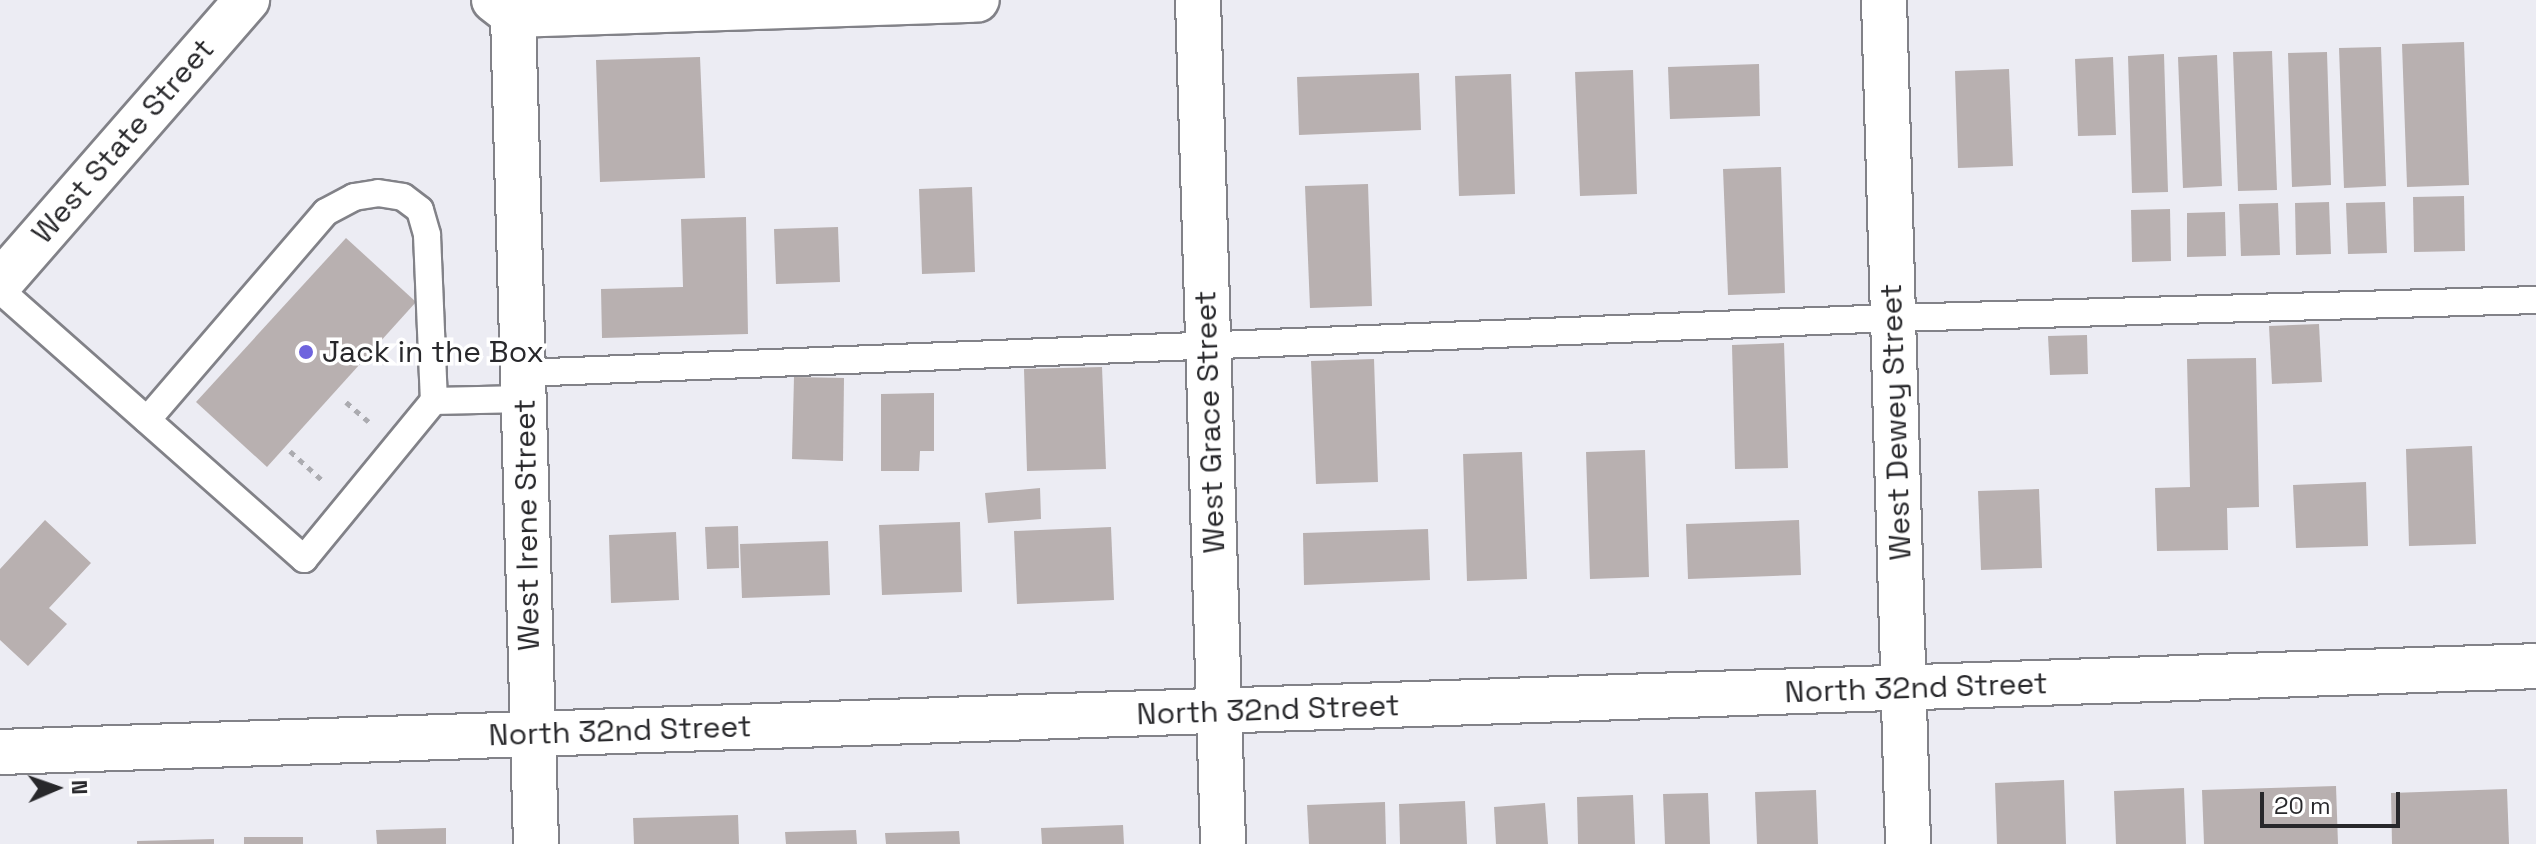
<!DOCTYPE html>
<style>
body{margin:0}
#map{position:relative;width:2536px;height:844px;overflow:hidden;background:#ececf3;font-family:"Space Grotesk",sans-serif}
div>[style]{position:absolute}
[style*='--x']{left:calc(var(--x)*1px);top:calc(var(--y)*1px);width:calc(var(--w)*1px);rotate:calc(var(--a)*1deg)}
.building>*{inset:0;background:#b8b0b0}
.path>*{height:5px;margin-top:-2.5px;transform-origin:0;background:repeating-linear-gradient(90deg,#ababb0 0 6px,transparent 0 12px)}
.roads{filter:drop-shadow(2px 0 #828288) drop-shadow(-2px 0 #828288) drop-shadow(0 2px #828288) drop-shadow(0 -2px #828288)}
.lane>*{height:26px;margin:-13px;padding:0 13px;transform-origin:13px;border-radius:13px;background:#fff}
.street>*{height:44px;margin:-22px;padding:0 22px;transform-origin:22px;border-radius:22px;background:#fff}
.secondary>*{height:44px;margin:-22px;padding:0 22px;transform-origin:22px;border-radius:22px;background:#fff}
.dots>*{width:22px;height:22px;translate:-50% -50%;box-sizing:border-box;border:4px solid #fff;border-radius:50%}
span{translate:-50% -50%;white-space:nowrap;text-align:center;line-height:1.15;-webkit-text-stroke:7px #fff;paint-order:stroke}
.street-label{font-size:30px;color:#28282b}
.poi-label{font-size:30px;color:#28282b}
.left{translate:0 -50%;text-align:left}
.north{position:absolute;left:16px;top:748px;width:80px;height:80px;-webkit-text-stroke:6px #fff;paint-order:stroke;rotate:88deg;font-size:22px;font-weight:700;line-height:32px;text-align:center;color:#28282b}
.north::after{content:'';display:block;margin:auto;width:28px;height:36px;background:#28282b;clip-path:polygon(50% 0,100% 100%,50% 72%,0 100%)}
.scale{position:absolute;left:2260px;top:792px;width:140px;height:36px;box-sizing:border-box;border:4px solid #28282b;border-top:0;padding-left:10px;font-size:24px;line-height:28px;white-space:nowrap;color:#28282b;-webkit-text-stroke:6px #fff;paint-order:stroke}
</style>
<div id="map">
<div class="building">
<i style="clip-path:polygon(2464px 42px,2469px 185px,2407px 187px,2402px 44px)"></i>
<i style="clip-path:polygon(2381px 47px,2386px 186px,2344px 188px,2339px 48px)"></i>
<i style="clip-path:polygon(2272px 51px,2277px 190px,2238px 191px,2233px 52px)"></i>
<i style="clip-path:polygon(2327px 52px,2331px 185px,2292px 187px,2288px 53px)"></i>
<i style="clip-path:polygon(2164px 54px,2168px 192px,2132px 193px,2128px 56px)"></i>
<i style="clip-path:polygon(2217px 55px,2222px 186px,2183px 188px,2178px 57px)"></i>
<i style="clip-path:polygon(700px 57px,705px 178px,600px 182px,596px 60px)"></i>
<i style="clip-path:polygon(2113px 57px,2116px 135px,2078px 136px,2075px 59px)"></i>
<i style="clip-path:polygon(1759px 64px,1760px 116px,1670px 119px,1668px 67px)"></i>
<i style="clip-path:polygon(2009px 69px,2013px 166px,1958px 168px,1955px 71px)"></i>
<i style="clip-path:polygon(1633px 70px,1637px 194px,1580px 196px,1575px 72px)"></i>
<i style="clip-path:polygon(1419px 73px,1421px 130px,1299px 135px,1297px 77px)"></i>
<i style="clip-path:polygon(1511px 74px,1515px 194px,1459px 196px,1455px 76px)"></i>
<i style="clip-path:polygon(1781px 167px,1785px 293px,1728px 295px,1723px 169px)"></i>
<i style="clip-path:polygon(1368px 184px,1372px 306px,1310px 308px,1305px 186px)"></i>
<i style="clip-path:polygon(972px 187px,975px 272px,922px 274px,919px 189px)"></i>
<i style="clip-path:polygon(2464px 196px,2465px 251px,2414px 252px,2413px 197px)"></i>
<i style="clip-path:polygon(2329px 202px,2331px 254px,2296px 255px,2295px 203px)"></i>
<i style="clip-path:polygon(2385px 202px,2387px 253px,2348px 254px,2346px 203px)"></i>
<i style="clip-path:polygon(2278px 203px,2280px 255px,2241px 256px,2239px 204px)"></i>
<i style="clip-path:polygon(2170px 209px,2171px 261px,2132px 262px,2131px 210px)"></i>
<i style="clip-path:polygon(2225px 212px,2226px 256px,2187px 257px,2187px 213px)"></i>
<i style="clip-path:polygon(746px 217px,748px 334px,602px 338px,601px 289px,683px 287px,681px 219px)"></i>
<i style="clip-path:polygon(838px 227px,840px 282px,776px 284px,774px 229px)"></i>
<i style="clip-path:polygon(346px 238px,416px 302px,267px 467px,196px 402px)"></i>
<i style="clip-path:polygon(2319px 324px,2322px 382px,2272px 384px,2269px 326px)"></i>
<i style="clip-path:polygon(2087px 335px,2088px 374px,2050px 375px,2048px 336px)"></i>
<i style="clip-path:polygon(1784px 343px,1788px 468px,1735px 469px,1732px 345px)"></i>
<i style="clip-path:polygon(2256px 358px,2259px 507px,2227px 508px,2228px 550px,2157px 551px,2155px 488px,2190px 487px,2187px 359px)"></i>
<i style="clip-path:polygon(1374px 359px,1378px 482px,1316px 484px,1311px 361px)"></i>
<i style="clip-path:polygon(1102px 367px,1106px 469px,1027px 471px,1024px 369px)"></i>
<i style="clip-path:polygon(794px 377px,844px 378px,843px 461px,792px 459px)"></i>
<i style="clip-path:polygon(934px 393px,934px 451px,920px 451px,919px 471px,881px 471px,881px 394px)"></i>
<i style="clip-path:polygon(2472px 446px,2476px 544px,2409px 546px,2406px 449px)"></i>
<i style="clip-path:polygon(1645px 450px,1649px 577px,1590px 579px,1586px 452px)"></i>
<i style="clip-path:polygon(1522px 452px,1527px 579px,1467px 581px,1463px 454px)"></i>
<i style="clip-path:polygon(2366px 482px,2368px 546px,2296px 548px,2293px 485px)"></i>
<i style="clip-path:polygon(1040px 488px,1041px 519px,988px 523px,985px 493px)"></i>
<i style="clip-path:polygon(2039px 489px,2042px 568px,1981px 570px,1978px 491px)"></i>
<i style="clip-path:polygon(45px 520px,91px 563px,49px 608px,67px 624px,28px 666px,0 640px,0 569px)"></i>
<i style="clip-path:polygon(1799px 520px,1801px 575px,1688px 579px,1686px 524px)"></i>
<i style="clip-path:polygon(960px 522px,962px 592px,882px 595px,879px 525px)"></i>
<i style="clip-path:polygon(738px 526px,739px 568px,707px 569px,705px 527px)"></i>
<i style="clip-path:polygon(1111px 527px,1114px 600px,1017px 604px,1014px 531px)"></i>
<i style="clip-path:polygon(1428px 529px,1430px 580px,1304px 585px,1303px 533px)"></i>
<i style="clip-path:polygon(676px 532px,679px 600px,611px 603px,609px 535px)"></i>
<i style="clip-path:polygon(828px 541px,830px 595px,742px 598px,740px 544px)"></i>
<i style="clip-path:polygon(2064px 780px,2066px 844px,1997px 844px,1995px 783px)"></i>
<i style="clip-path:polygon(2336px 786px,2338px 844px,2204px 844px,2202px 790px)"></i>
<i style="clip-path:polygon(2184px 788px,2186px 844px,2116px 844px,2114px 791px)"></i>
<i style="clip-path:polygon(2507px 789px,2509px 844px,2392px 844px,2391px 793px)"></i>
<i style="clip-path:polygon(1816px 790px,1818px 844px,1757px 844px,1755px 792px)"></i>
<i style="clip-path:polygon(1708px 793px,1710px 844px,1665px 844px,1663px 794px)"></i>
<i style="clip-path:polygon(1633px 795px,1635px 844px,1578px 844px,1577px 797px)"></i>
<i style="clip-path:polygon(1465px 801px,1467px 844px,1400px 844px,1399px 804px)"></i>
<i style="clip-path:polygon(1385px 802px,1386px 844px,1309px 844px,1307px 805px)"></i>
<i style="clip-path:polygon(1545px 803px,1548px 844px,1496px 844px,1494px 807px)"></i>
<i style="clip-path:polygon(738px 815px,739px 844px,634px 844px,633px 818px)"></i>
<i style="clip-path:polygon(1123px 825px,1124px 844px,1042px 844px,1041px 828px)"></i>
<i style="clip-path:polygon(446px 828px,446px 844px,377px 844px,376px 830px)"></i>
<i style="clip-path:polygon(856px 830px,857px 844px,786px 844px,785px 832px)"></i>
<i style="clip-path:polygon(959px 831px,960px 844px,886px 844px,885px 833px)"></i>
<i style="clip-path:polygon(244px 837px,303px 837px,303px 844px,244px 844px)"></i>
<i style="clip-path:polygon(214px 839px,214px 844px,137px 844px,137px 841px)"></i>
</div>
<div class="path">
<i style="--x:346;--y:402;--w:30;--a:41"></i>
<i style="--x:290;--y:451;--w:43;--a:42.2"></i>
</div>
<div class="roads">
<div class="lane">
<i style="--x:0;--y:290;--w:406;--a:41.5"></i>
<i style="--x:304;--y:559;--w:205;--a:-50.6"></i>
<i style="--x:434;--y:401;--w:90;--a:-1.3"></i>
<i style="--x:523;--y:373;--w:1371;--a:-2.3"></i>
<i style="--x:1893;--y:318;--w:643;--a:-1.6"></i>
<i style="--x:147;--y:420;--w:274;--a:-49.3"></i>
<i style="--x:326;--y:212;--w:32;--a:-28"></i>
<i style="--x:354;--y:197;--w:24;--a:-9"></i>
<i style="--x:378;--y:193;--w:25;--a:9"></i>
<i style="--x:403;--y:197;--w:21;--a:37"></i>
<i style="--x:420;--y:210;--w:26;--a:74"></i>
<i style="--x:427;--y:235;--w:166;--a:87.6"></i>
</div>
<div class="street">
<i style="--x:494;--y:0;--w:24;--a:38"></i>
<i style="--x:513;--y:15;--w:464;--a:-1.9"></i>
<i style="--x:1198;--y:0;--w:844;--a:88.3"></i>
<i style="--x:1884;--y:0;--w:844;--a:88.37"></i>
<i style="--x:513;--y:15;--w:829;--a:88.41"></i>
<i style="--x:0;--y:752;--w:2537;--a:-1.94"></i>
</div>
<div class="secondary">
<i style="--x:0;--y:283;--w:376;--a:-48.9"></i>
</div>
</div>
<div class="dots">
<i style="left:306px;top:352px;background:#6f64de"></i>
</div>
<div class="street-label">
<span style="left:123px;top:141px;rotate:-49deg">West State Street</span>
<span style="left:1210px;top:422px;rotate:-92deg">West Grace Street</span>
<span style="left:1896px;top:422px;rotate:-92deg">West Dewey Street</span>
<span style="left:527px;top:525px;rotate:-91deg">West Irene Street</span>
<span style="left:1916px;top:688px;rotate:-2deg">North 32nd Street</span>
<span style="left:1268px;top:710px;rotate:-2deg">North 32nd Street</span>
<span style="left:620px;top:731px;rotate:-2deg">North 32nd Street</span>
</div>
<div class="poi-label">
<span class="left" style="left:322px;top:352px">Jack in the Box</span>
</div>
<div class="north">N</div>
<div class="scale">20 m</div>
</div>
